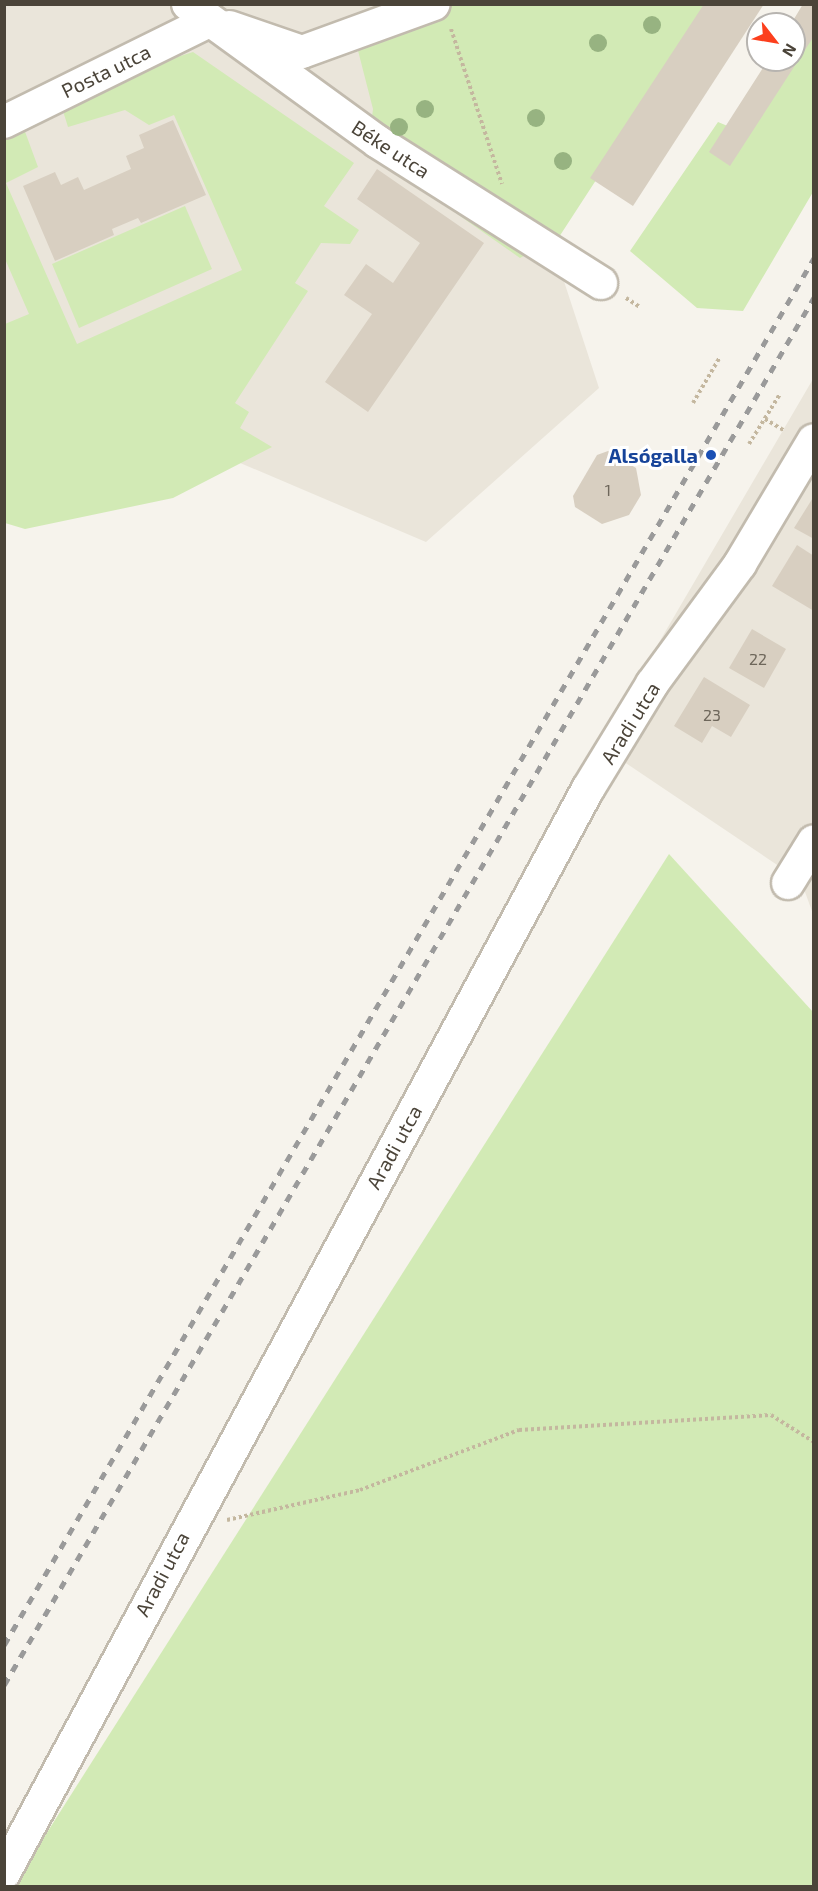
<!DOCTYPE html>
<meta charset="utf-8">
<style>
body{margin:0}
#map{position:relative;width:818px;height:1891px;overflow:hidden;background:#f6f3ec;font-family:"Exo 2",sans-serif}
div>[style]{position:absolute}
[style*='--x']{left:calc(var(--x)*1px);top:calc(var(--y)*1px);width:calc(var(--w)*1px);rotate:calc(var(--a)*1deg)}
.residential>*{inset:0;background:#eae5da}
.green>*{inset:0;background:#d2eab5}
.building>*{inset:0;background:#d8cfc1}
.path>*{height:4px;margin-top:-2px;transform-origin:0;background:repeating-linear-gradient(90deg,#c4b79f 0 3px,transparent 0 6px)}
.roads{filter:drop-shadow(2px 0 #c2bbae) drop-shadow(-2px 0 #c2bbae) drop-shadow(0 2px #c2bbae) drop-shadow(0 -2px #c2bbae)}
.street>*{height:32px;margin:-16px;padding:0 16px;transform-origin:16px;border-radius:16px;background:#fff}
.rail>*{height:4.5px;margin-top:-2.25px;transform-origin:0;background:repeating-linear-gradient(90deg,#9a9a9a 0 8px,transparent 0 16px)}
.trees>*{width:18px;height:18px;margin:-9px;border-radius:50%;background:#97b381}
.dots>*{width:16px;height:16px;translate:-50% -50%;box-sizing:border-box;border:3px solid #fff;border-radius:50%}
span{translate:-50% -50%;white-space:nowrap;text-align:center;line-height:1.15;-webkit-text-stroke:6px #fff;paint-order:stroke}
.number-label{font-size:16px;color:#6e675b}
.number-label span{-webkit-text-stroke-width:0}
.street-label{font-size:20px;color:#4b4439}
.transit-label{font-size:20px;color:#164399;font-weight:700}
.right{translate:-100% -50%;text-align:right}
.frame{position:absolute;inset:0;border:6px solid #4b4439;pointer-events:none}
.north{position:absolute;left:746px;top:12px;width:60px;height:60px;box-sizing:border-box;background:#fff;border:2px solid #b7b4b0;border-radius:50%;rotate:121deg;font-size:16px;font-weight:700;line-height:24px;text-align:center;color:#4b4439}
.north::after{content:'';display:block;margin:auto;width:21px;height:27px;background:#fc3f1d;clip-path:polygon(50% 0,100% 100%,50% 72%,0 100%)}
</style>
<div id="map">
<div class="residential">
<i style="clip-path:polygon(5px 5px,597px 5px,492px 62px,599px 388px,426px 542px,45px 380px,5px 392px)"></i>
<i style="clip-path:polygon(813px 379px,813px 914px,801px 881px,599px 745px)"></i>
</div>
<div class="green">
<i style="clip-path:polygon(434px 5px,710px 5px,559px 237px,520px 258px,376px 157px,370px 132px,373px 109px,354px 35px)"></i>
<i style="clip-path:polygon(813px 36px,813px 192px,743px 311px,697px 308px,630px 251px,718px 122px,749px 135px)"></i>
<i style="clip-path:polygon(193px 52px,354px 163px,324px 206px,359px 230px,350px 244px,321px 243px,295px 283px,308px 291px,235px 403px,249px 412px,240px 428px,272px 447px,173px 498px,25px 529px,5px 523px,5px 324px,29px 314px,5px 259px,5px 124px,20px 118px,38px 167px,6px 183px,77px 344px,242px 270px,174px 115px,149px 125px,125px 110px,68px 127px,58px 95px)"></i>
<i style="clip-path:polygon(185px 206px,212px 269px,79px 328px,52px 264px)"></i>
<i style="clip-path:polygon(669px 854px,813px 1012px,813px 1886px,13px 1886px)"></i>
</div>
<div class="building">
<i style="clip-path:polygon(704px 4px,764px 4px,633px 206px,590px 178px)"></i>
<i style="clip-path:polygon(803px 4px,814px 4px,814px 36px,730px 166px,709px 152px,768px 60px,794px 60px,791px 24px)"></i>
<i style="clip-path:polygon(173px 120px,206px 195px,141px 223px,138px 218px,112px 229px,114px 235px,55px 261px,23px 186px,55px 172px,61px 185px,78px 177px,84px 190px,131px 169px,126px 156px,144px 148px,139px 135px)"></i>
<i style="clip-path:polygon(377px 169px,484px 243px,368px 412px,325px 382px,372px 314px,344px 295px,366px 264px,393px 283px,420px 243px,357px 199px)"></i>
<i style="clip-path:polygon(608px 451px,636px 468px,641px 495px,629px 515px,602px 524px,575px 507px,573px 496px,597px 455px)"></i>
<i style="clip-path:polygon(814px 496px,814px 539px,794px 528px)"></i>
<i style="clip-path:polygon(797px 545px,814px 556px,814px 611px,772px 586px)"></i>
<i style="clip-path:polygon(752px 629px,786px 649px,764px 688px,729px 668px)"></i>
<i style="clip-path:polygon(704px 677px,750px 705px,731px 737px,712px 726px,702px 743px,674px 726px)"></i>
</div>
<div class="path">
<i style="--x:451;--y:29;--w:163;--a:71.8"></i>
<i style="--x:626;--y:298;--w:17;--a:33"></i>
<i style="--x:693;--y:403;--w:53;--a:-59.6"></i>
<i style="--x:765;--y:419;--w:23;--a:31"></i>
<i style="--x:749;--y:444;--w:59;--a:-58.2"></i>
<i style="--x:227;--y:1520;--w:136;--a:-12.7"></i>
<i style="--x:360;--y:1490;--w:170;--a:-20.7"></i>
<i style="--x:519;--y:1430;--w:252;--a:-3.4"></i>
<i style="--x:771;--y:1415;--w:51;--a:32.1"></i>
</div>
<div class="roads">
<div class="street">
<i style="--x:188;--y:4;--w:235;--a:36"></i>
<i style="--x:378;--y:142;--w:264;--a:32.3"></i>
<i style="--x:229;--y:27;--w:77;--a:18.9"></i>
<i style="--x:302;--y:52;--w:140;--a:-20"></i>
<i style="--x:4;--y:122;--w:226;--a:-26.2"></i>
<i style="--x:788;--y:883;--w:49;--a:-58.2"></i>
<i style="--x:4;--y:1873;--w:1231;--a:-61.69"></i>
<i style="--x:588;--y:789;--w:123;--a:-58.6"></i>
<i style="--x:652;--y:684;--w:149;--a:-53.7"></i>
<i style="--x:740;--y:564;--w:144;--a:-59.2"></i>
</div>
</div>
<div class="rail">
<i style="--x:4;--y:1645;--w:1606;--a:-59.72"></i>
<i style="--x:4;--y:1685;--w:1607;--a:-59.73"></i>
</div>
<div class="trees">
<i style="left:652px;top:25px"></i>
<i style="left:598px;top:43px"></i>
<i style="left:425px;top:109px"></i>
<i style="left:536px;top:118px"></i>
<i style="left:399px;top:127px"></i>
<i style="left:563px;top:161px"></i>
</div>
<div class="dots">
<i style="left:711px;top:455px;background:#1a4fb4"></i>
</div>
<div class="number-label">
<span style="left:608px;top:490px">1</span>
<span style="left:758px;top:659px">22</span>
<span style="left:712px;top:715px">23</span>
</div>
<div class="street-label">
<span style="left:106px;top:71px;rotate:-26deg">Posta utca</span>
<span style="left:391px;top:149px;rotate:33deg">Béke utca</span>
<span style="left:630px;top:723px;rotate:-58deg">Aradi utca</span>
<span style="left:394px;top:1147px;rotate:-61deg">Aradi utca</span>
<span style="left:162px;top:1574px;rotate:-62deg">Aradi utca</span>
</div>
<div class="transit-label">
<span class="right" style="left:698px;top:455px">Alsógalla</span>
</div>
<div class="frame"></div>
<div class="north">N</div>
</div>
